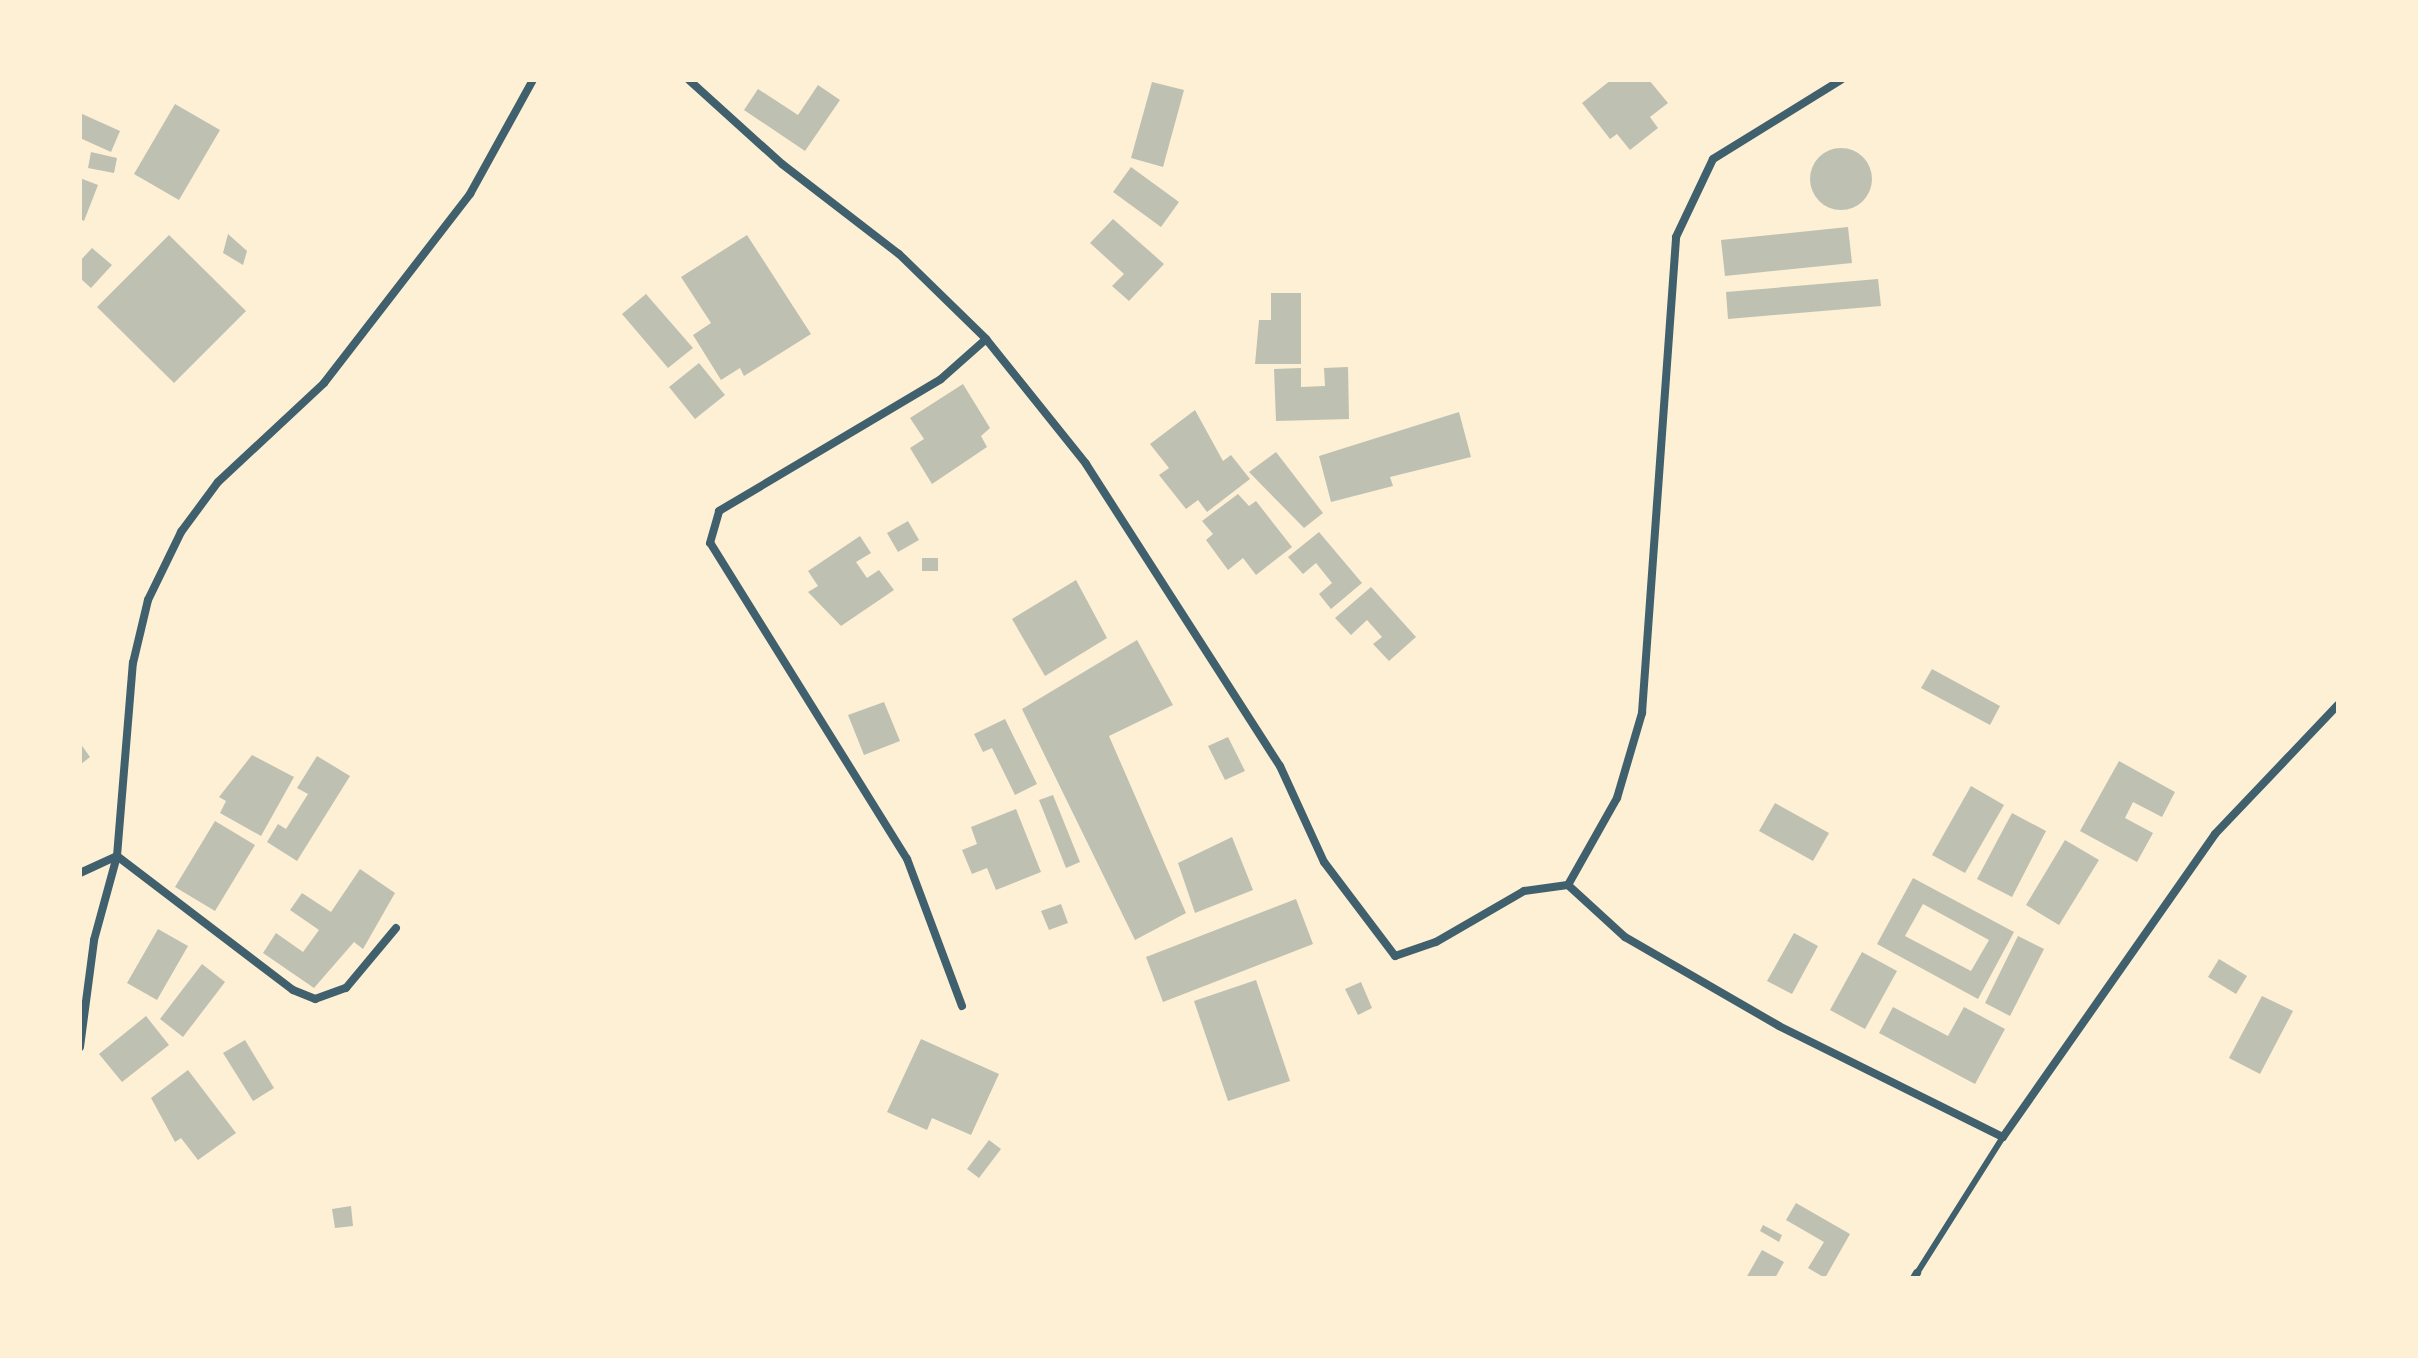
<!DOCTYPE html>
<style>
body{margin:0}
#map{position:relative;width:2418px;height:1358px;overflow:hidden;background:#fdf0d5;font-family:Ubuntu,sans-serif}
div>[style]{position:absolute}
[style*='--x']{left:calc(var(--x)*1px);top:calc(var(--y)*1px);width:calc(var(--w)*1px);rotate:calc(var(--a)*1deg)}
.building>*{inset:0;background:#bec0b2}
.round{border-radius:50%}
.service>*{height:6px;margin:-3px;padding:0 3px;transform-origin:3px;border-radius:3px;background:#3f606c}
.minor>*{height:8px;margin:-4px;padding:0 4px;transform-origin:4px;border-radius:4px;background:#3f606c}
span{translate:-50% -50%;white-space:nowrap;text-align:center;line-height:1.15;-webkit-text-stroke:6px #fdf0d5;paint-order:stroke}
.frame{position:absolute;inset:0;border:82px solid #fdf0d5;pointer-events:none}
</style>
<div id="map">
<div class="building">
<i style="clip-path:polygon(1611px 80px,1649px 80px,1668px 103px,1650px 117px,1658px 128px,1630px 150px,1617px 134px,1610px 139px,1582px 103px)"></i>
<i style="clip-path:polygon(1152px 82px,1184px 90px,1163px 167px,1131px 158px)"></i>
<i style="clip-path:polygon(818px 85px,840px 100px,805px 151px,744px 110px,758px 89px,798px 115px)"></i>
<i style="clip-path:polygon(175px 104px,220px 130px,179px 200px,134px 174px)"></i>
<i style="clip-path:polygon(80px 113px,120px 131px,111px 152px,80px 138px)"></i>
<i class="round" style="left:1810px;top:148px;width:62px;height:62px"></i>
<i style="clip-path:polygon(91px 152px,117px 158px,114px 173px,88px 168px)"></i>
<i style="clip-path:polygon(1131px 167px,1179px 202px,1161px 227px,1113px 192px)"></i>
<i style="clip-path:polygon(80px 178px,98px 185px,84px 221px,80px 219px)"></i>
<i style="clip-path:polygon(1113px 219px,1164px 264px,1129px 301px,1112px 286px,1124px 274px,1090px 243px)"></i>
<i style="clip-path:polygon(1848px 227px,1852px 263px,1725px 276px,1721px 240px)"></i>
<i style="clip-path:polygon(228px 234px,247px 251px,243px 265px,223px 253px)"></i>
<i style="clip-path:polygon(169px 235px,246px 311px,174px 383px,97px 307px)"></i>
<i style="clip-path:polygon(747px 235px,811px 334px,744px 376px,740px 368px,721px 380px,693px 335px,711px 323px,681px 277px)"></i>
<i style="clip-path:polygon(92px 248px,112px 265px,91px 288px,80px 278px,80px 261px)"></i>
<i style="clip-path:polygon(1878px 279px,1881px 306px,1728px 319px,1726px 292px)"></i>
<i style="clip-path:polygon(1271px 293px,1301px 293px,1301px 364px,1255px 364px,1259px 320px,1271px 320px)"></i>
<i style="clip-path:polygon(646px 294px,693px 348px,668px 368px,622px 314px)"></i>
<i style="clip-path:polygon(699px 363px,725px 395px,695px 419px,669px 387px)"></i>
<i style="clip-path:polygon(1348px 367px,1349px 419px,1276px 421px,1274px 369px,1301px 368px,1301px 387px,1325px 386px,1324px 368px)"></i>
<i style="clip-path:polygon(963px 384px,990px 428px,981px 436px,987px 447px,932px 484px,910px 448px,924px 439px,910px 418px)"></i>
<i style="clip-path:polygon(1195px 410px,1223px 461px,1231px 455px,1250px 479px,1207px 512px,1198px 500px,1186px 509px,1159px 475px,1169px 468px,1150px 444px)"></i>
<i style="clip-path:polygon(1459px 412px,1471px 457px,1390px 477px,1393px 486px,1331px 502px,1319px 456px)"></i>
<i style="clip-path:polygon(1276px 452px,1323px 513px,1304px 528px,1249px 472px)"></i>
<i style="clip-path:polygon(1238px 494px,1249px 506px,1256px 501px,1292px 547px,1256px 575px,1243px 558px,1228px 570px,1206px 540px,1213px 534px,1202px 521px)"></i>
<i style="clip-path:polygon(908px 521px,919px 540px,898px 552px,887px 533px)"></i>
<i style="clip-path:polygon(1319px 532px,1362px 583px,1331px 609px,1319px 594px,1332px 583px,1316px 563px,1303px 574px,1288px 557px)"></i>
<i style="clip-path:polygon(860px 536px,871px 553px,856px 562px,867px 578px,879px 570px,894px 590px,841px 626px,808px 592px,818px 586px,808px 571px)"></i>
<i style="clip-path:polygon(922px 558px,938px 558px,938px 571px,922px 571px)"></i>
<i style="clip-path:polygon(1076px 580px,1107px 638px,1045px 676px,1012px 619px)"></i>
<i style="clip-path:polygon(1371px 587px,1416px 637px,1389px 661px,1373px 644px,1382px 637px,1367px 620px,1351px 635px,1335px 618px)"></i>
<i style="clip-path:polygon(1137px 640px,1173px 705px,1109px 736px,1186px 913px,1135px 940px,1022px 709px)"></i>
<i style="clip-path:polygon(1932px 669px,2000px 706px,1990px 725px,1921px 688px)"></i>
<i style="clip-path:polygon(884px 702px,900px 741px,864px 755px,848px 715px)"></i>
<i style="clip-path:polygon(1005px 719px,1037px 784px,1015px 795px,992px 748px,983px 752px,974px 734px)"></i>
<i style="clip-path:polygon(1228px 737px,1245px 771px,1225px 780px,1208px 746px)"></i>
<i style="clip-path:polygon(80px 743px,90px 757px,80px 765px)"></i>
<i style="clip-path:polygon(252px 755px,294px 777px,261px 836px,220px 813px,226px 801px,219px 797px)"></i>
<i style="clip-path:polygon(317px 756px,350px 776px,297px 861px,267px 842px,278px 824px,286px 829px,308px 794px,297px 788px)"></i>
<i style="clip-path:polygon(2119px 761px,2175px 792px,2162px 817px,2133px 802px,2125px 818px,2153px 833px,2137px 862px,2080px 831px)"></i>
<i style="clip-path:polygon(1971px 786px,2004px 805px,1965px 873px,1932px 855px)"></i>
<i style="clip-path:polygon(1053px 795px,1080px 862px,1066px 868px,1039px 800px)"></i>
<i style="clip-path:polygon(1775px 803px,1829px 833px,1813px 861px,1759px 831px)"></i>
<i style="clip-path:polygon(1016px 809px,1041px 872px,996px 890px,987px 868px,972px 874px,962px 850px,977px 844px,971px 827px)"></i>
<i style="clip-path:polygon(2012px 813px,2046px 831px,2012px 897px,1977px 879px)"></i>
<i style="clip-path:polygon(215px 821px,255px 845px,215px 911px,175px 887px)"></i>
<i style="clip-path:polygon(1232px 837px,1253px 890px,1195px 913px,1178px 863px)"></i>
<i style="clip-path:polygon(2065px 840px,2099px 860px,2059px 925px,2026px 905px)"></i>
<i style="clip-path:polygon(360px 869px,395px 893px,363px 949px,354px 942px,314px 988px,263px 953px,276px 933px,303px 952px,319px 930px,290px 910px,302px 893px,331px 912px)"></i>
<i style="clip-path:polygon(evenodd,1913px 878px,2014px 932px,1978px 999px,1877px 944px,1913px 878px,1923px 904px,1989px 940px,1971px 971px,1905px 936px,1923px 904px)"></i>
<i style="clip-path:polygon(1296px 899px,1313px 944px,1163px 1002px,1146px 957px)"></i>
<i style="clip-path:polygon(1061px 904px,1068px 923px,1049px 930px,1041px 911px)"></i>
<i style="clip-path:polygon(158px 929px,188px 946px,157px 1000px,127px 983px)"></i>
<i style="clip-path:polygon(1794px 933px,1818px 946px,1792px 994px,1767px 981px)"></i>
<i style="clip-path:polygon(2018px 936px,2044px 949px,2010px 1016px,1985px 1003px)"></i>
<i style="clip-path:polygon(1862px 952px,1897px 971px,1865px 1029px,1830px 1010px)"></i>
<i style="clip-path:polygon(2219px 959px,2247px 976px,2236px 994px,2208px 977px)"></i>
<i style="clip-path:polygon(202px 964px,225px 982px,183px 1037px,160px 1019px)"></i>
<i style="clip-path:polygon(1256px 980px,1290px 1081px,1228px 1101px,1194px 1001px)"></i>
<i style="clip-path:polygon(1361px 982px,1372px 1008px,1358px 1015px,1345px 989px)"></i>
<i style="clip-path:polygon(2262px 996px,2293px 1011px,2260px 1074px,2229px 1058px)"></i>
<i style="clip-path:polygon(1893px 1007px,1948px 1036px,1964px 1007px,2005px 1029px,1975px 1084px,1879px 1033px)"></i>
<i style="clip-path:polygon(146px 1016px,169px 1045px,122px 1082px,99px 1054px)"></i>
<i style="clip-path:polygon(921px 1039px,999px 1074px,971px 1135px,932px 1118px,927px 1130px,887px 1112px)"></i>
<i style="clip-path:polygon(245px 1040px,274px 1088px,253px 1101px,223px 1053px)"></i>
<i style="clip-path:polygon(188px 1070px,236px 1133px,198px 1160px,181px 1138px,175px 1142px,151px 1098px)"></i>
<i style="clip-path:polygon(989px 1140px,1001px 1149px,979px 1178px,967px 1169px)"></i>
<i style="clip-path:polygon(1796px 1203px,1850px 1234px,1825px 1278px,1808px 1268px,1824px 1242px,1786px 1220px)"></i>
<i style="clip-path:polygon(351px 1206px,353px 1226px,335px 1228px,332px 1209px)"></i>
<i style="clip-path:polygon(1763px 1225px,1782px 1235px,1779px 1242px,1760px 1231px)"></i>
<i style="clip-path:polygon(1762px 1250px,1784px 1262px,1775px 1278px,1746px 1278px)"></i>
</div>
<div class="service">
<i style="--x:1917;--y:1273;--w:161;--a:-57.7"></i>
</div>
<div class="minor">
<i style="--x:689;--y:80;--w:125;--a:42.1"></i>
<i style="--x:782;--y:164;--w:148;--a:37.6"></i>
<i style="--x:899;--y:254;--w:122;--a:44.3"></i>
<i style="--x:986;--y:339;--w:160;--a:51.3"></i>
<i style="--x:1086;--y:464;--w:359;--a:57.3"></i>
<i style="--x:1280;--y:766;--w:106;--a:65.4"></i>
<i style="--x:1324;--y:862;--w:118;--a:52.9"></i>
<i style="--x:1395;--y:956;--w:43;--a:-18.9"></i>
<i style="--x:1436;--y:942;--w:102;--a:-30.1"></i>
<i style="--x:1524;--y:891;--w:44;--a:-7.8"></i>
<i style="--x:1568;--y:885;--w:77;--a:42.4"></i>
<i style="--x:1625;--y:937;--w:178;--a:30"></i>
<i style="--x:1779;--y:1026;--w:250;--a:26.4"></i>
<i style="--x:2003;--y:1137;--w:370;--a:-55"></i>
<i style="--x:2215;--y:834;--w:178;--a:-46.4"></i>
<i style="--x:80;--y:873;--w:41;--a:-24.7"></i>
<i style="--x:117;--y:856;--w:221;--a:37.3"></i>
<i style="--x:293;--y:990;--w:24;--a:22"></i>
<i style="--x:315;--y:999;--w:33;--a:-20"></i>
<i style="--x:346;--y:988;--w:78;--a:-50.2"></i>
<i style="--x:1568;--y:885;--w:100;--a:-60.6"></i>
<i style="--x:1617;--y:798;--w:89;--a:-73.6"></i>
<i style="--x:1642;--y:713;--w:477;--a:-85.9"></i>
<i style="--x:1676;--y:237;--w:86;--a:-64.6"></i>
<i style="--x:1713;--y:159;--w:150;--a:-31.7"></i>
<i style="--x:962;--y:1006;--w:157;--a:-110.5"></i>
<i style="--x:907;--y:859;--w:372;--a:-121.9"></i>
<i style="--x:710;--y:543;--w:33;--a:-74"></i>
<i style="--x:719;--y:511;--w:258;--a:-30.7"></i>
<i style="--x:941;--y:379;--w:60;--a:-41.6"></i>
<i style="--x:80;--y:1047;--w:108;--a:-82.5"></i>
<i style="--x:94;--y:940;--w:87;--a:-74.7"></i>
<i style="--x:117;--y:856;--w:194;--a:-85.3"></i>
<i style="--x:133;--y:663;--w:65;--a:-76.6"></i>
<i style="--x:148;--y:600;--w:76;--a:-64.1"></i>
<i style="--x:181;--y:532;--w:62;--a:-53.5"></i>
<i style="--x:218;--y:482;--w:145;--a:-43"></i>
<i style="--x:324;--y:383;--w:239;--a:-52.3"></i>
<i style="--x:470;--y:194;--w:130;--a:-61.1"></i>
<i style="--x:1914;--y:1278;--w:6;--a:-59"></i>
</div>
<div class="frame"></div>
</div>
